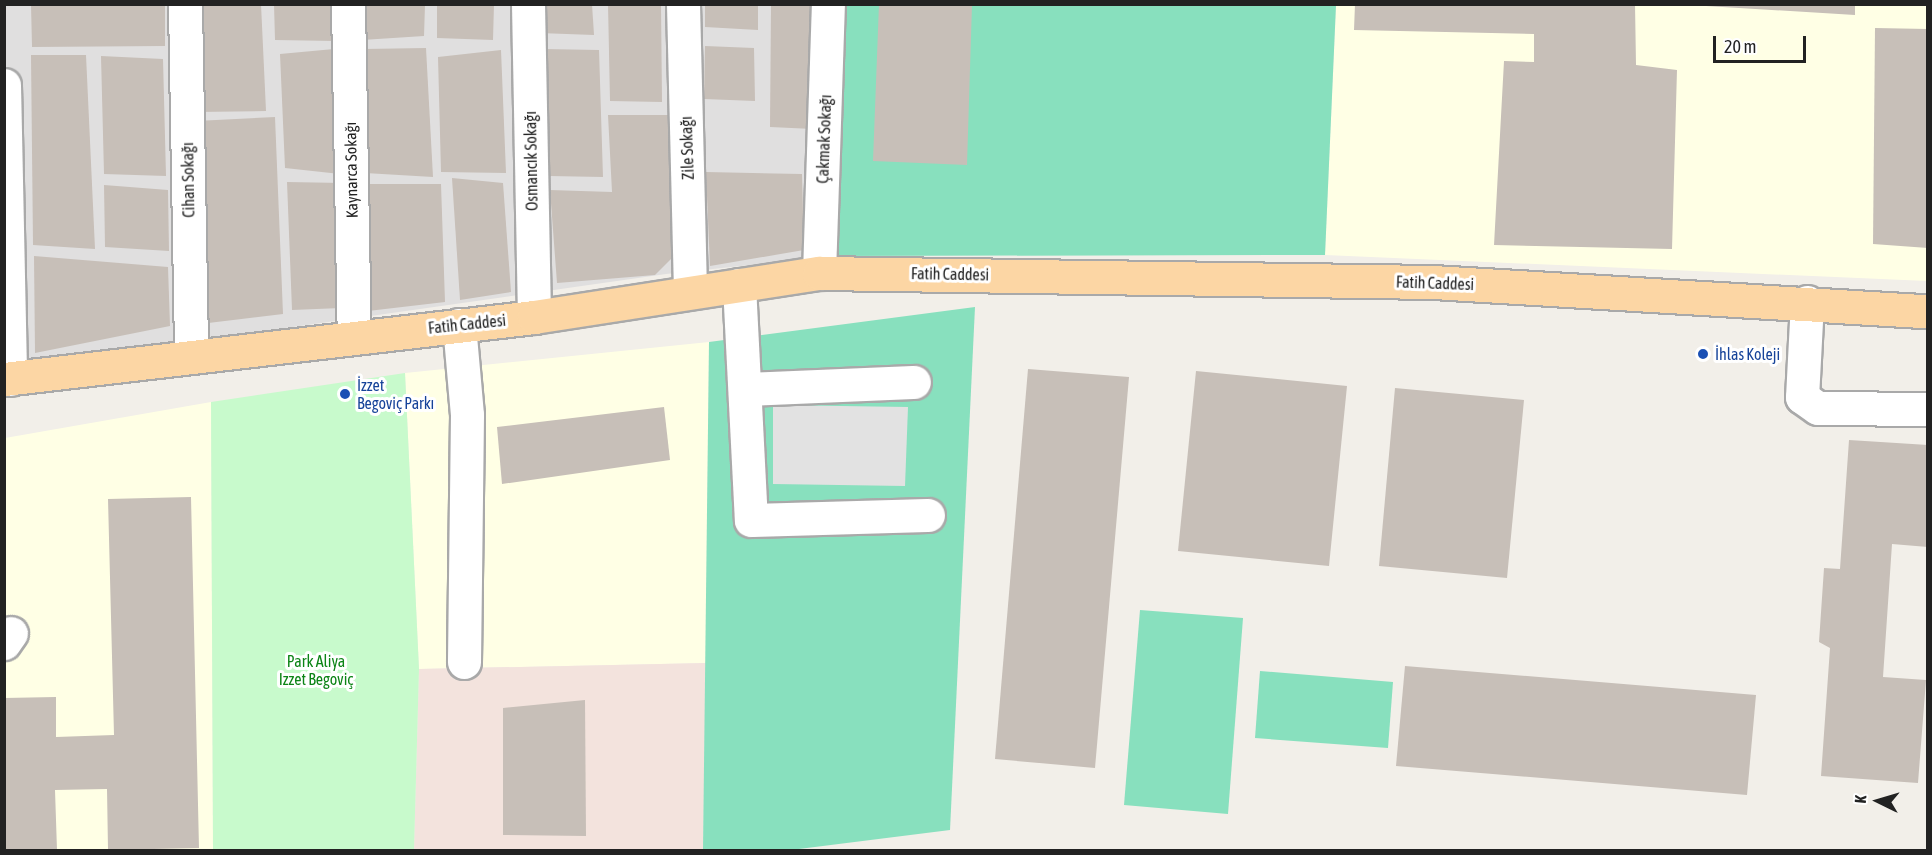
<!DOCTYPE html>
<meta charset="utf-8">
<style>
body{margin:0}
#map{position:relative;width:1932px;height:855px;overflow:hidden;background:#f2efe9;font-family:"Asap Condensed",sans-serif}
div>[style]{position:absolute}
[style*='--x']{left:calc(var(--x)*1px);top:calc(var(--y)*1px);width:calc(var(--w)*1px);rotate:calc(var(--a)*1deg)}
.residential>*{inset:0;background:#e0dfdf}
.education>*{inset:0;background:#ffffe5}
.military>*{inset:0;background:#f3e3dd}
.park>*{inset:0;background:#c8facc}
.pitch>*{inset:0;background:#88e0be}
.parking>*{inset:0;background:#e2e2e2}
.building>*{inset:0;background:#c7bfb8}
.roads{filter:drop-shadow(2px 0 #a9a9a9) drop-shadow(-2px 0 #a9a9a9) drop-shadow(0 2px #a9a9a9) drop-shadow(0 -2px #a9a9a9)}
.minor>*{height:33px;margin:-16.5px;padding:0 16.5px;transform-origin:16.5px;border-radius:16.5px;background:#fff}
.major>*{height:33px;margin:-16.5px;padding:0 16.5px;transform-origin:16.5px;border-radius:16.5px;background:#fcd6a4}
.dots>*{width:16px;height:16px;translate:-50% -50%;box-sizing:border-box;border:3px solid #fff;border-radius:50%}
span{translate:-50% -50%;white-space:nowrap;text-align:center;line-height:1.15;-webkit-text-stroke:6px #fff;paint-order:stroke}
.street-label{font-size:16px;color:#222}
.transit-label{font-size:16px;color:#164399}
.left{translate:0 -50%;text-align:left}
.park-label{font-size:16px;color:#0c8416}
.frame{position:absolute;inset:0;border:6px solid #222;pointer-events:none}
.north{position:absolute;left:1848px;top:771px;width:60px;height:60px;-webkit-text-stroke:4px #fff;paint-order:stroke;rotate:275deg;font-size:16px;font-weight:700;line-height:24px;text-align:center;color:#222}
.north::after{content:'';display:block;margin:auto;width:21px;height:27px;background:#222;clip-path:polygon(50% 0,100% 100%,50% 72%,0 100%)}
.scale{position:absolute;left:1713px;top:36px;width:93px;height:27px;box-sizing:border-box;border:3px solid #222;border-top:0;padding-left:8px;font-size:18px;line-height:21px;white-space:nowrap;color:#222;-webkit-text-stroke:4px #fff;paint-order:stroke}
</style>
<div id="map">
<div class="residential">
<i style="clip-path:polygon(5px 5px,844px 5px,833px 256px,666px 274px,5px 368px)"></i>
</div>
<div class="education">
<i style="clip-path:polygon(1336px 5px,1927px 5px,1927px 281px,1325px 255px)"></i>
<i style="clip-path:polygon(709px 342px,706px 663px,419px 669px,405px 373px)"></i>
<i style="clip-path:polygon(211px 402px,213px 850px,5px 850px,5px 438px)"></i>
</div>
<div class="military">
<i style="clip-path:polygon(706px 663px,703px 850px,414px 850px,419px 669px)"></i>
</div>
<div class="park">
<i style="clip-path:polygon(405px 373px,419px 669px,414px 850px,213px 850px,211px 402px)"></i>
</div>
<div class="pitch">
<i style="clip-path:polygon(844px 5px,1336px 5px,1325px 255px,833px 256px)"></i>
<i style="clip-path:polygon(975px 307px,950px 830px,791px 850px,703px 850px,709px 342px)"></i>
<i style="clip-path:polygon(1140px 610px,1243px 618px,1228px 814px,1124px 805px)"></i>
<i style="clip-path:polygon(1260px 671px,1393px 682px,1388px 748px,1255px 738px)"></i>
</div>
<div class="parking">
<i style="clip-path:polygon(773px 405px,908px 407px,905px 486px,773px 484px)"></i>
</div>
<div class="building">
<i style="clip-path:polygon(31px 4px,165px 4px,165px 46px,32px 47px)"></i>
<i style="clip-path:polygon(195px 4px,261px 4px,266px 111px,196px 112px)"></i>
<i style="clip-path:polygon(274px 4px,335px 4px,335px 41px,275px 40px)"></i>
<i style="clip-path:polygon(361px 4px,425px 4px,424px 36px,362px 40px)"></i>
<i style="clip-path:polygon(437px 4px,494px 4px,493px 40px,437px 38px)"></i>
<i style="clip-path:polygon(538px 4px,592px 4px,594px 35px,539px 33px)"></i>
<i style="clip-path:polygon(608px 4px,661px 4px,662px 102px,610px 101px)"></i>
<i style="clip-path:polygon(705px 4px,758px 4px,758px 30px,705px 27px)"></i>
<i style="clip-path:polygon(771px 4px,816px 4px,813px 129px,770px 127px)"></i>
<i style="clip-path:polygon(879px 4px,972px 4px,967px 165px,873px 161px)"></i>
<i style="clip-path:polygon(1355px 4px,1635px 4px,1636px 65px,1677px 70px,1672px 249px,1494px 245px,1504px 61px,1534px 62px,1534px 34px,1354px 30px)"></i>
<i style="clip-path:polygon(1706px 4px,1855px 4px,1855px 15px,1706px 6px)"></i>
<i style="clip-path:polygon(1875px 28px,1928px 29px,1928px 248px,1873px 244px)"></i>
<i style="clip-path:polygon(705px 46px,754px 48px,755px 101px,704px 99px)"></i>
<i style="clip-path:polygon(426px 48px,433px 177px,365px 173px,364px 49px)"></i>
<i style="clip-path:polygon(334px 49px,340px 174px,285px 168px,280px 54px)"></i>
<i style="clip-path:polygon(543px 49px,599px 50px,603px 177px,549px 176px)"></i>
<i style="clip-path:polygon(501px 50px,506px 173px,441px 172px,438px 57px)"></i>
<i style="clip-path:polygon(31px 55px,86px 55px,95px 249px,33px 245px)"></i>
<i style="clip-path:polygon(101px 56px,163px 59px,166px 176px,104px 174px)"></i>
<i style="clip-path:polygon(608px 115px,670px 115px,672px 258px,655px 275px,557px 283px,550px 190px,612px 192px)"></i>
<i style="clip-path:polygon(275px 117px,283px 314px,200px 324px,196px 121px)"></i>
<i style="clip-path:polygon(706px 172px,802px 174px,804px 250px,710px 266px)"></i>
<i style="clip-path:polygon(452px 178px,503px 183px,511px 292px,460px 300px)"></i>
<i style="clip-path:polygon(287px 182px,343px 183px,341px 308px,292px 310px)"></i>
<i style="clip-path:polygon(362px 184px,441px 184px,445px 302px,368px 311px)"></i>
<i style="clip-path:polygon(104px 185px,168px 190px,169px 251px,105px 247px)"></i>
<i style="clip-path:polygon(34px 256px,168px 267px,170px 326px,35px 353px)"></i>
<i style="clip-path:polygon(1028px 369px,1129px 377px,1095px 768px,995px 759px)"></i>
<i style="clip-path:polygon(1196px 371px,1347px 386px,1329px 566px,1178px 551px)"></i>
<i style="clip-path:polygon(1395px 388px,1524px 400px,1507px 578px,1379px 566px)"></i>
<i style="clip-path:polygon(664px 407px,670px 460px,502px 484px,497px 427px)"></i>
<i style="clip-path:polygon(1849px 440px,1928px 445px,1928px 547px,1892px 544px,1883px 677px,1926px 680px,1918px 783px,1821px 776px,1830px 648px,1819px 642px,1824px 568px,1840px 569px)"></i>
<i style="clip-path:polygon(191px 497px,199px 848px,108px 850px,107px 789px,55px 790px,57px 850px,4px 850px,4px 698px,56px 697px,56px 737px,114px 735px,108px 499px)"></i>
<i style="clip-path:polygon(1405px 666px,1756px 695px,1747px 795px,1396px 766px)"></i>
<i style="clip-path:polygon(585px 700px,586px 836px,503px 835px,503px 708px)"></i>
</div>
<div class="roads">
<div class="minor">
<i style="--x:185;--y:4;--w:351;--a:89"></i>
<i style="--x:348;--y:4;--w:332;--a:89"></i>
<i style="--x:528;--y:4;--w:313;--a:88.9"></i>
<i style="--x:683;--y:4;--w:288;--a:88.6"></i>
<i style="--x:4;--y:85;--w:294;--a:88.8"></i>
<i style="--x:819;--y:273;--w:269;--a:-88.1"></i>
<i style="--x:739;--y:285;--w:235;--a:87.1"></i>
<i style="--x:751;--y:520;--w:177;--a:-1.6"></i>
<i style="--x:1807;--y:302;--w:95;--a:93"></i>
<i style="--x:1802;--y:397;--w:19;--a:35"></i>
<i style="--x:1818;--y:408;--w:110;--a:0.5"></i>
<i style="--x:459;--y:325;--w:90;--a:84.9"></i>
<i style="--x:467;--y:415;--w:247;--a:90.7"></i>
<i style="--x:745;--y:389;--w:169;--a:-2.4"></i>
<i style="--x:4;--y:643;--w:12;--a:-55"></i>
</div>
<div class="major">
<i style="--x:4;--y:379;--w:534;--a:-6.67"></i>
<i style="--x:534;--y:317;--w:288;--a:-8.8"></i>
<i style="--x:819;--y:273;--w:614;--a:0.84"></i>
<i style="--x:1433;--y:282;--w:496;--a:3.4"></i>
</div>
</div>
<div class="dots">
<i style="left:1703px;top:354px;background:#1a4fb4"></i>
<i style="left:345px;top:394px;background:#1a4fb4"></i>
</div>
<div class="street-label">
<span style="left:824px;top:139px;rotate:-88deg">Çakmak Sokağı</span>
<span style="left:687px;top:148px;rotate:-92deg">Zile Sokağı</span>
<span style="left:531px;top:161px;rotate:-91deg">Osmancık Sokağı</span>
<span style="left:351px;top:170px;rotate:-91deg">Kaynarca Sokağı</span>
<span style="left:188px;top:180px;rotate:-91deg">Cihan Sokağı</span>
<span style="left:950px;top:274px;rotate:1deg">Fatih Caddesi</span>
<span style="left:1435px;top:283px;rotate:2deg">Fatih Caddesi</span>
<span style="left:467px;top:324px;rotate:-6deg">Fatih Caddesi</span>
</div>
<div class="transit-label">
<span class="left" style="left:1715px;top:354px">İhlas Koleji</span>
<span class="left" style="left:357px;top:394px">İzzet<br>Begoviç Parkı</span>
</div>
<div class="park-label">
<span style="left:316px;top:670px">Park Aliya<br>Izzet Begoviç</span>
</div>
<div class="frame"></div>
<div class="north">K</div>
<div class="scale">20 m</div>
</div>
